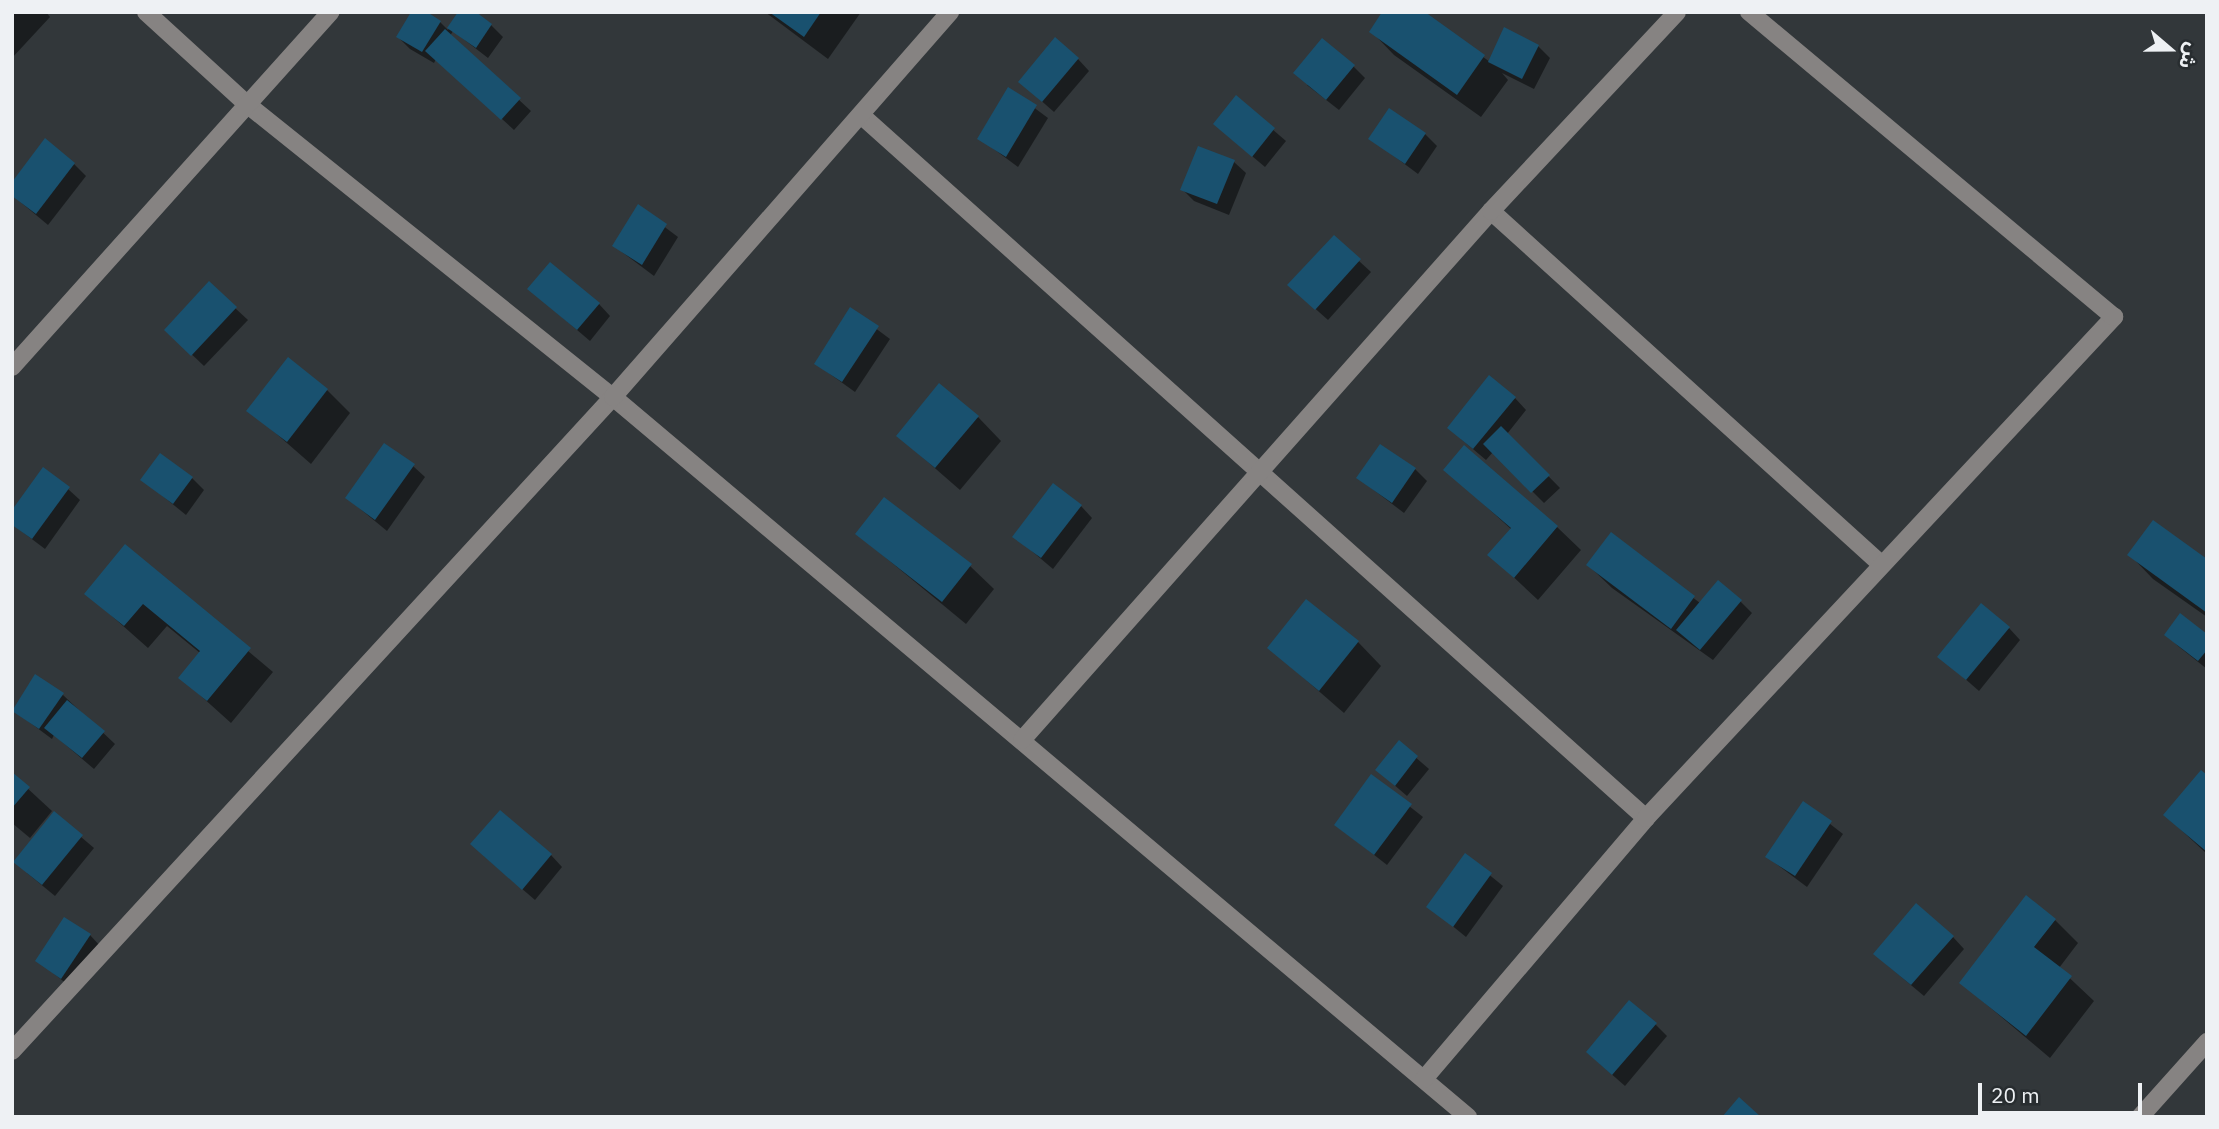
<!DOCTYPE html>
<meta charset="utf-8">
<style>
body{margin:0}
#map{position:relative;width:2219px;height:1129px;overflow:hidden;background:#32373a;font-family:"IBM Plex Sans","Noto Sans Arabic",sans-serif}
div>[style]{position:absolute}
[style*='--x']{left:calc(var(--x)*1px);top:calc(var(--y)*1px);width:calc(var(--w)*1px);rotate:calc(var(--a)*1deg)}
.shadow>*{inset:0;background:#0007}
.building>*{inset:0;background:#19516f}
.minor>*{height:18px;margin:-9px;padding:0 9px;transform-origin:9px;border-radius:9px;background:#868382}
span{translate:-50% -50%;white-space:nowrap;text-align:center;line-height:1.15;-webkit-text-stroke:6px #282d30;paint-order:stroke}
.frame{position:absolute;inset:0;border:14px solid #eef1f4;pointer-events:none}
.north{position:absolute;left:2135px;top:14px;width:70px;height:70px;-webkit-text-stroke:5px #282d30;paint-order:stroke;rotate:110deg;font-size:19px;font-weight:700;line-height:28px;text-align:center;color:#eef1f4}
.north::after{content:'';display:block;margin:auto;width:24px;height:32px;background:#eef1f4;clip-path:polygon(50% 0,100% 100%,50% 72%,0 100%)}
.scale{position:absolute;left:1978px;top:1083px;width:164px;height:32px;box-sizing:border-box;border:4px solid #eef1f4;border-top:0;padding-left:9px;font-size:21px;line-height:24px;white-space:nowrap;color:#eef1f4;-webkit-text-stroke:5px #282d30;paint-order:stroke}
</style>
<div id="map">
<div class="shadow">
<i style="clip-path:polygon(12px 12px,46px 12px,50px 17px,12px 58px)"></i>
<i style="clip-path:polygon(461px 12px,491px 25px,503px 37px,488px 58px,453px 31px,450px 36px,531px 111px,514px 130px,436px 59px,434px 63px,410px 49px,398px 37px,440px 22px,448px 30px)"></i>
<i style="clip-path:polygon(765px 12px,861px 12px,828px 59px)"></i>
<i style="clip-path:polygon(1422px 12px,1490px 62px,1538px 46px,1550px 58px,1534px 89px,1502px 73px,1508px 80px,1481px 117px,1394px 55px,1371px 31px)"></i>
<i style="clip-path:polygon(1078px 59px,1089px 71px,1054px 112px,1020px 82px)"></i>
<i style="clip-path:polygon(1353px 66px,1365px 78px,1339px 110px,1307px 85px)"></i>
<i style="clip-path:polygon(1009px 89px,1048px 118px,1018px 167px,979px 138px)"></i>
<i style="clip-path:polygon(1236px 98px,1286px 141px,1265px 167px,1227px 135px)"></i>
<i style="clip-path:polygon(1425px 134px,1437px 146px,1418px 174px,1371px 139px)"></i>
<i style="clip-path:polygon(1199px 148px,1234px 162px,1246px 173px,1229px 215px,1194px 201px,1182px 189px)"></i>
<i style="clip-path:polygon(74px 164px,86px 176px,48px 225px,12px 195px)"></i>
<i style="clip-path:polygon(638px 207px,678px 237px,654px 276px,614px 246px)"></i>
<i style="clip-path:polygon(1359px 261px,1371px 272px,1328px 320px,1301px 296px)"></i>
<i style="clip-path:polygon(209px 284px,248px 320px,204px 366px,166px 330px)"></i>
<i style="clip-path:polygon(529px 289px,599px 304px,610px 316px,590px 341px)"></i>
<i style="clip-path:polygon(851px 310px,890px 339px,855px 392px,816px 364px)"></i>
<i style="clip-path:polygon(327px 390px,350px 413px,311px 464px,249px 410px)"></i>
<i style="clip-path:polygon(1515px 398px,1526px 410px,1507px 434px,1560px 488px,1544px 503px,1493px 452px,1486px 460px,1461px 439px)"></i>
<i style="clip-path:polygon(978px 417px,1001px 441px,960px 490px,898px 436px)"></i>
<i style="clip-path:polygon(413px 466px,425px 477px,387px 531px,347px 498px)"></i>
<i style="clip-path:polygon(1415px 469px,1427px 481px,1404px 513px,1358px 478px)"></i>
<i style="clip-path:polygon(1446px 470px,1557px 527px,1581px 550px,1538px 600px,1490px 555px,1512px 530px)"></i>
<i style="clip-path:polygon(192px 478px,204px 490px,186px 515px,143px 480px)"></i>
<i style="clip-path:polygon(68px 489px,80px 500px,45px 549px,12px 524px)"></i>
<i style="clip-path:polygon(1081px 506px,1092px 518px,1053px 569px,1014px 536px)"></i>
<i style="clip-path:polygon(857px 534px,970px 566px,994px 589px,966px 624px)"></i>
<i style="clip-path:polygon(1611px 535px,1700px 603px,1740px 601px,1752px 613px,1713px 660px,1612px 588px,1588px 565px)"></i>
<i style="clip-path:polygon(125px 547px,273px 672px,231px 723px,181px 678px,200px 653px,167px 626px,148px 648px,87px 594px)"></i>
<i style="clip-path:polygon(2130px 555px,2207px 561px,2207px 617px,2153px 579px)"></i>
<i style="clip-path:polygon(2009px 628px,2020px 640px,1979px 691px,1939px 656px)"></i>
<i style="clip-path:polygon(2166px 634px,2207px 636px,2207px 669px,2178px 646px)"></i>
<i style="clip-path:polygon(1358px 642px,1381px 666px,1344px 713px,1269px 648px)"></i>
<i style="clip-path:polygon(63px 695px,115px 744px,94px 769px,54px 735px,52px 739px,13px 710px)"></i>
<i style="clip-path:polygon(1399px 743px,1429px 769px,1407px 796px,1377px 770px)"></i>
<i style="clip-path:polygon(12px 774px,52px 811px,30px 838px,12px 823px)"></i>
<i style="clip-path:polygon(1371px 776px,1423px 817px,1387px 865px,1336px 825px)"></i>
<i style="clip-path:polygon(2207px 777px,2207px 854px,2165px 815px)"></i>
<i style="clip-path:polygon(1803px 803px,1843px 834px,1807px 887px,1767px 857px)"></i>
<i style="clip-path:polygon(54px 814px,94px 848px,55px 896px,27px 873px)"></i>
<i style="clip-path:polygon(551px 855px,562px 867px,535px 900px,484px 856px)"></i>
<i style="clip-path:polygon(1465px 855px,1503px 886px,1466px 937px,1428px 906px)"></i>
<i style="clip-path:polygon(2055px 920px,2078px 943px,2059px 968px,2094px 1001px,2050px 1058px,1961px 983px)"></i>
<i style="clip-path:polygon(90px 935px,101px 947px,73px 989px,37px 960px)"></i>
<i style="clip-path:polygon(1953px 937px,1964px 949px,1924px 996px,1887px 965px)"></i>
<i style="clip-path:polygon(1655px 1024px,1667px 1036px,1625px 1086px,1600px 1064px)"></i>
</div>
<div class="building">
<i style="clip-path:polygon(411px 12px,427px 12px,441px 21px,422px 52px,396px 37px)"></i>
<i style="clip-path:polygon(458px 12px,476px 12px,492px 24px,476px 48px,447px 28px)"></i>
<i style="clip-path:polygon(769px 12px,821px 12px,804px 37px)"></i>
<i style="clip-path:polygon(1382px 12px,1425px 12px,1485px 55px,1457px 95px,1369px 32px)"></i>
<i style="clip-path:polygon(1504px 27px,1539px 45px,1522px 79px,1488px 62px)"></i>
<i style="clip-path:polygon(445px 29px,521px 98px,501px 120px,425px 51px)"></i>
<i style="clip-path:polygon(1055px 37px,1079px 58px,1042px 102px,1018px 82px)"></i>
<i style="clip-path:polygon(1322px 38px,1355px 65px,1326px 100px,1293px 73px)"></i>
<i style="clip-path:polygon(1008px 87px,1037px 105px,1006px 157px,977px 139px)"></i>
<i style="clip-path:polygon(1236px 95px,1275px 128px,1252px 157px,1213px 124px)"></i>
<i style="clip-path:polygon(1389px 108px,1426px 133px,1405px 164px,1368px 139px)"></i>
<i style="clip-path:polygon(45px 138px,75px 163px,36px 214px,12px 196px,12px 182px)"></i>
<i style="clip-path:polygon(1198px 146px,1235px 160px,1217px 204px,1180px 190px)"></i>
<i style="clip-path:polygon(638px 204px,667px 224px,642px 265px,612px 246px)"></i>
<i style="clip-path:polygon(1334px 235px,1361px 259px,1315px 310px,1287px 285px)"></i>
<i style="clip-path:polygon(550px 262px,600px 303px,577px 330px,527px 289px)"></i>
<i style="clip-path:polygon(209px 281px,237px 307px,191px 356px,164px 330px)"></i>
<i style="clip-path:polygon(850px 307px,879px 326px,842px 382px,814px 364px)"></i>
<i style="clip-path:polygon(288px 357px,328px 389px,287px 442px,246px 411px)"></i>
<i style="clip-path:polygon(1489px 375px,1516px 397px,1473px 449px,1447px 428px)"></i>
<i style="clip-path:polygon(939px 383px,979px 416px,935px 468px,896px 436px)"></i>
<i style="clip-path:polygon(1501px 426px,1550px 475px,1531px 493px,1483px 444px)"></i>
<i style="clip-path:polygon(384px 443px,415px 464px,375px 520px,345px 498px)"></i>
<i style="clip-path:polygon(1380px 444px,1416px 468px,1392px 503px,1356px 478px)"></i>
<i style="clip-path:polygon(1464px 445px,1558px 526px,1514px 578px,1487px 555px,1511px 528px,1443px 470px)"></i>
<i style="clip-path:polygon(160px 453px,193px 477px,173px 504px,140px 480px)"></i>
<i style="clip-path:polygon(43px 467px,70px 487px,32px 539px,12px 525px,12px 510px)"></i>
<i style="clip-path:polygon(1053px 483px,1082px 505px,1041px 558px,1012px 537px)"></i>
<i style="clip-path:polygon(884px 497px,972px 564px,942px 602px,855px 534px)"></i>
<i style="clip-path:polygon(2153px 520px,2207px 559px,2207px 613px,2127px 555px)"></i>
<i style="clip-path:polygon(1611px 532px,1695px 596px,1671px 629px,1586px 565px)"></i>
<i style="clip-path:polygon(125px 544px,251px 648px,207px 701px,178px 678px,200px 651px,143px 604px,124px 626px,84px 594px)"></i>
<i style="clip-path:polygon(1718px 580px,1742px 600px,1700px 650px,1676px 630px)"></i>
<i style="clip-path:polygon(1306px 599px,1359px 641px,1319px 691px,1267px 648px)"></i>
<i style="clip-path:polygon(1981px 603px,2010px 627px,1966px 680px,1937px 657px)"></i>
<i style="clip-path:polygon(2180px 613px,2207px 634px,2207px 650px,2198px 661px,2164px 635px)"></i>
<i style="clip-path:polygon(35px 674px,64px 693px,39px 729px,12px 711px)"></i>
<i style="clip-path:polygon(67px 700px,105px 731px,82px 758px,44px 728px)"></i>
<i style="clip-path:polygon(1399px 740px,1418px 756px,1395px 786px,1375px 770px)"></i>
<i style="clip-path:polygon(2201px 770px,2207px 775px,2207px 852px,2163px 815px)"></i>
<i style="clip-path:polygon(12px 772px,30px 787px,12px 808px)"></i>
<i style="clip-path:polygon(1371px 774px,1412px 804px,1374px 855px,1334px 825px)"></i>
<i style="clip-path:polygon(1803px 801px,1832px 821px,1795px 876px,1765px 857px)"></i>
<i style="clip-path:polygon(500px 810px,552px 854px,522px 890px,470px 844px)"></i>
<i style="clip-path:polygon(54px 811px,83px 835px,42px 885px,13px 862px)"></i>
<i style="clip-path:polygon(1465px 853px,1492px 873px,1453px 927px,1426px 907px)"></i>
<i style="clip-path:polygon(2026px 895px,2056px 919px,2034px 947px,2072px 976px,2026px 1036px,1959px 983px)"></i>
<i style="clip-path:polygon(1916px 903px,1954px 936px,1911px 985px,1873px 954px)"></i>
<i style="clip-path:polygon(64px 917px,91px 934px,61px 979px,35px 961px)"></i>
<i style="clip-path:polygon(1629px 1000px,1657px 1023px,1612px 1075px,1586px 1052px)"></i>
<i style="clip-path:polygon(1739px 1097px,1761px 1117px,1722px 1117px)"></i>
</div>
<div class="minor">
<i style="--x:146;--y:12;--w:138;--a:42.4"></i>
<i style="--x:248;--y:105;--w:467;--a:38.7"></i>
<i style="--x:613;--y:397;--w:1118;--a:40.1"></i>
<i style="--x:861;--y:115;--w:1054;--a:41.85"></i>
<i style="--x:1491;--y:211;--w:527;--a:42.16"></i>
<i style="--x:12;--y:367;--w:477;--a:-48.1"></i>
<i style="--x:1022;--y:740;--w:707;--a:-48.44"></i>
<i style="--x:1491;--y:211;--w:272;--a:-46.9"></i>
<i style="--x:12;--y:1051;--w:888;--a:-47.42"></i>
<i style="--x:613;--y:397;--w:512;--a:-48.8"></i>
<i style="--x:1424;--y:1079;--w:343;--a:-49.6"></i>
<i style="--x:1646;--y:818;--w:686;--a:-46.95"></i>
<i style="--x:2114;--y:317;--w:476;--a:-140.1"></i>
<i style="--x:2140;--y:1117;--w:101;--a:-48.2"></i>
</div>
<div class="frame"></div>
<div class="north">ش</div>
<div class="scale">20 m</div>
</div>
